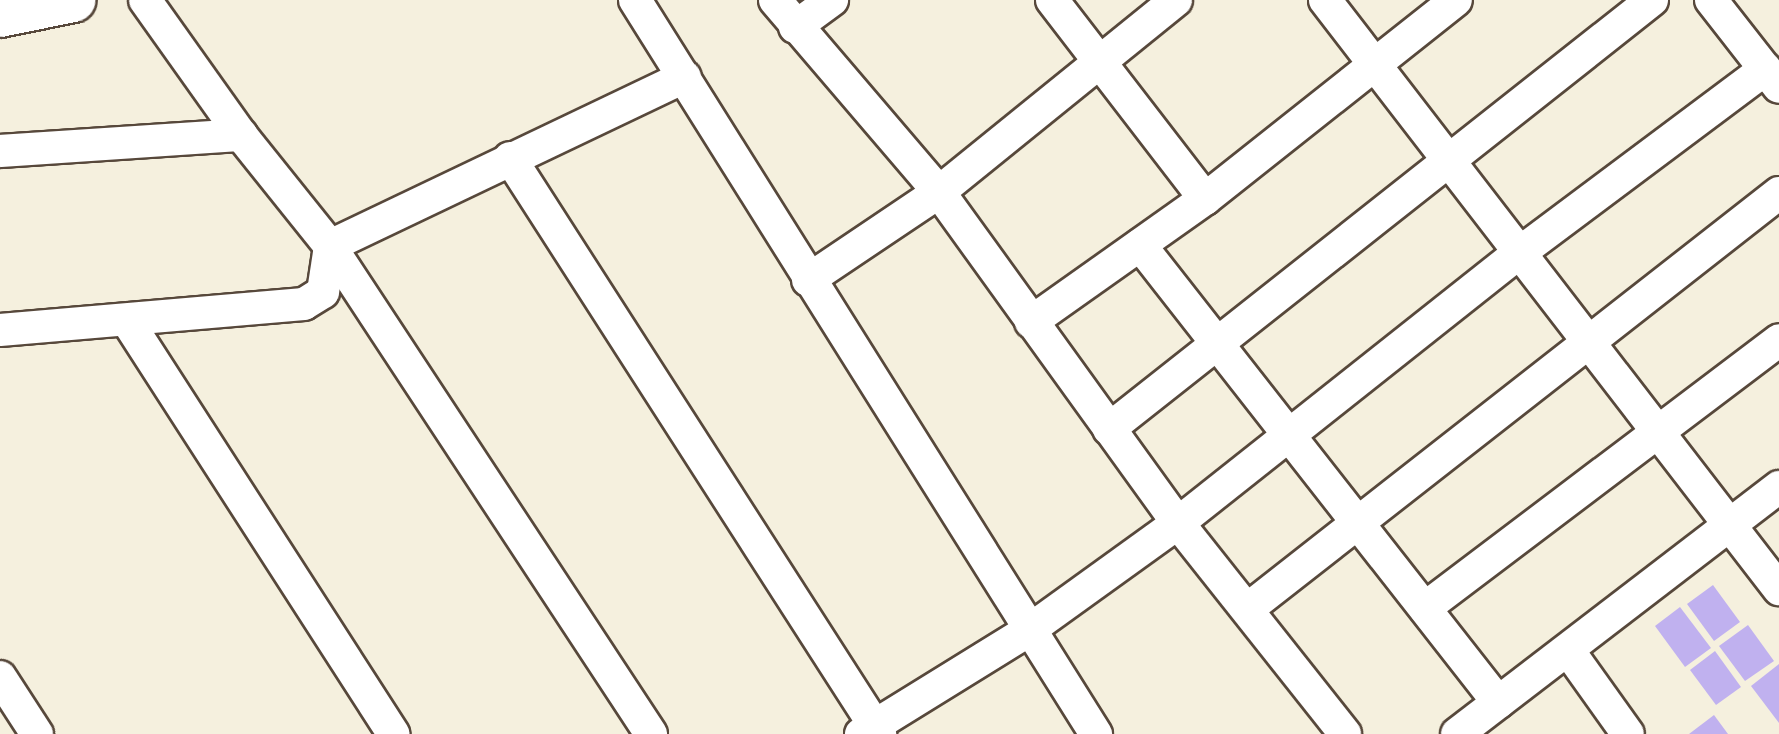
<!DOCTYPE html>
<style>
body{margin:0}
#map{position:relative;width:1779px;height:734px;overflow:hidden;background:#f5f0de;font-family:"IM FELL Double Pica",serif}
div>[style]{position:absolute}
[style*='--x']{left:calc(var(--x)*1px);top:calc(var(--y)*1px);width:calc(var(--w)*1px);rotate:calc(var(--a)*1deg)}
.building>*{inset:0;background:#c0b1ef}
.roads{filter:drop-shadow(2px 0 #57483b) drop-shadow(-2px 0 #57483b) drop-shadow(0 2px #57483b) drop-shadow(0 -2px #57483b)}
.street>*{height:32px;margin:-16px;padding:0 16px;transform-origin:16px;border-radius:16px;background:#fff}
.primary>*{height:44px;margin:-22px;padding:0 22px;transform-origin:22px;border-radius:22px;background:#fff}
span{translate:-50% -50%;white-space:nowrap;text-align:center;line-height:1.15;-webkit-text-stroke:7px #fdfcf7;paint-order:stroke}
</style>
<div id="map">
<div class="building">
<i style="clip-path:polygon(1713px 585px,1740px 622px,1714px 641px,1687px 604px)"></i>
<i style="clip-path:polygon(1680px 607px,1711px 648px,1685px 667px,1655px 626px)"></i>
<i style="clip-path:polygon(1748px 625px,1774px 661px,1745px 681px,1719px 646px)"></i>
<i style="clip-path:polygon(1715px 651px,1741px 687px,1716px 705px,1690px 670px)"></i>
<i style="clip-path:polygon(1779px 664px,1779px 723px,1751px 686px)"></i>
<i style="clip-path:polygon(1714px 715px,1728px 734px,1689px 734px)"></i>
</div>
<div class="roads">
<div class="street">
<i style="--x:145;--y:0;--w:166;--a:54.6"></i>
<i style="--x:241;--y:135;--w:142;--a:51.3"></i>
<i style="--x:330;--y:246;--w:584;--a:56.66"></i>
<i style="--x:635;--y:0;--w:867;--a:57.87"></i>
<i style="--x:775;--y:0;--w:253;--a:49.5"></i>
<i style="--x:939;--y:192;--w:408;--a:54.2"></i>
<i style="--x:1178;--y:523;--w:269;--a:51.6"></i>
<i style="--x:1052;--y:0;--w:251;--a:52.4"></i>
<i style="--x:1325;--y:0;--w:744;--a:52.38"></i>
<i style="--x:1711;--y:0;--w:110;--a:52"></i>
<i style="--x:795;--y:27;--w:46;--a:-36.1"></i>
<i style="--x:0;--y:151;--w:242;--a:-3.8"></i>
<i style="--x:510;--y:158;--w:685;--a:57.28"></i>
<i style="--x:1140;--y:245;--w:581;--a:51.93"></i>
<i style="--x:808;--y:280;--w:158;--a:-33.9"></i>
<i style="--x:939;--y:192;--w:305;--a:-39"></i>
<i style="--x:128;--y:322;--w:490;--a:57.2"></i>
<i style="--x:1031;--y:322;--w:213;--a:-35.3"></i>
<i style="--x:1205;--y:199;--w:320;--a:-38.4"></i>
<i style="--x:0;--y:330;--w:305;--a:-4.9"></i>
<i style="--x:304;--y:304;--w:22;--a:-32"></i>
<i style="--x:323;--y:292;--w:47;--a:-81.3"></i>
<i style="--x:330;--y:246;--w:393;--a:-25.5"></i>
<i style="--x:1109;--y:429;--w:692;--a:-38.31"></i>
<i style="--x:1249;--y:608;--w:673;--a:-38.06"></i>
<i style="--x:1425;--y:608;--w:444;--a:-37.1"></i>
<i style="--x:1568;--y:650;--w:103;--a:54.5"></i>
<i style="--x:0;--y:677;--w:68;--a:57"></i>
<i style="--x:861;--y:734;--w:196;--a:-31.7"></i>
<i style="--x:1028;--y:631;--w:185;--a:-35.8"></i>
<i style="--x:1178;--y:523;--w:434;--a:-38.4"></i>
<i style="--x:1518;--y:254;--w:309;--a:-36.8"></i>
<i style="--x:1457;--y:734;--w:406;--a:-37.5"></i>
</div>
<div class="primary">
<i style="--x:0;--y:15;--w:75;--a:-11.6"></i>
</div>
</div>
</div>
